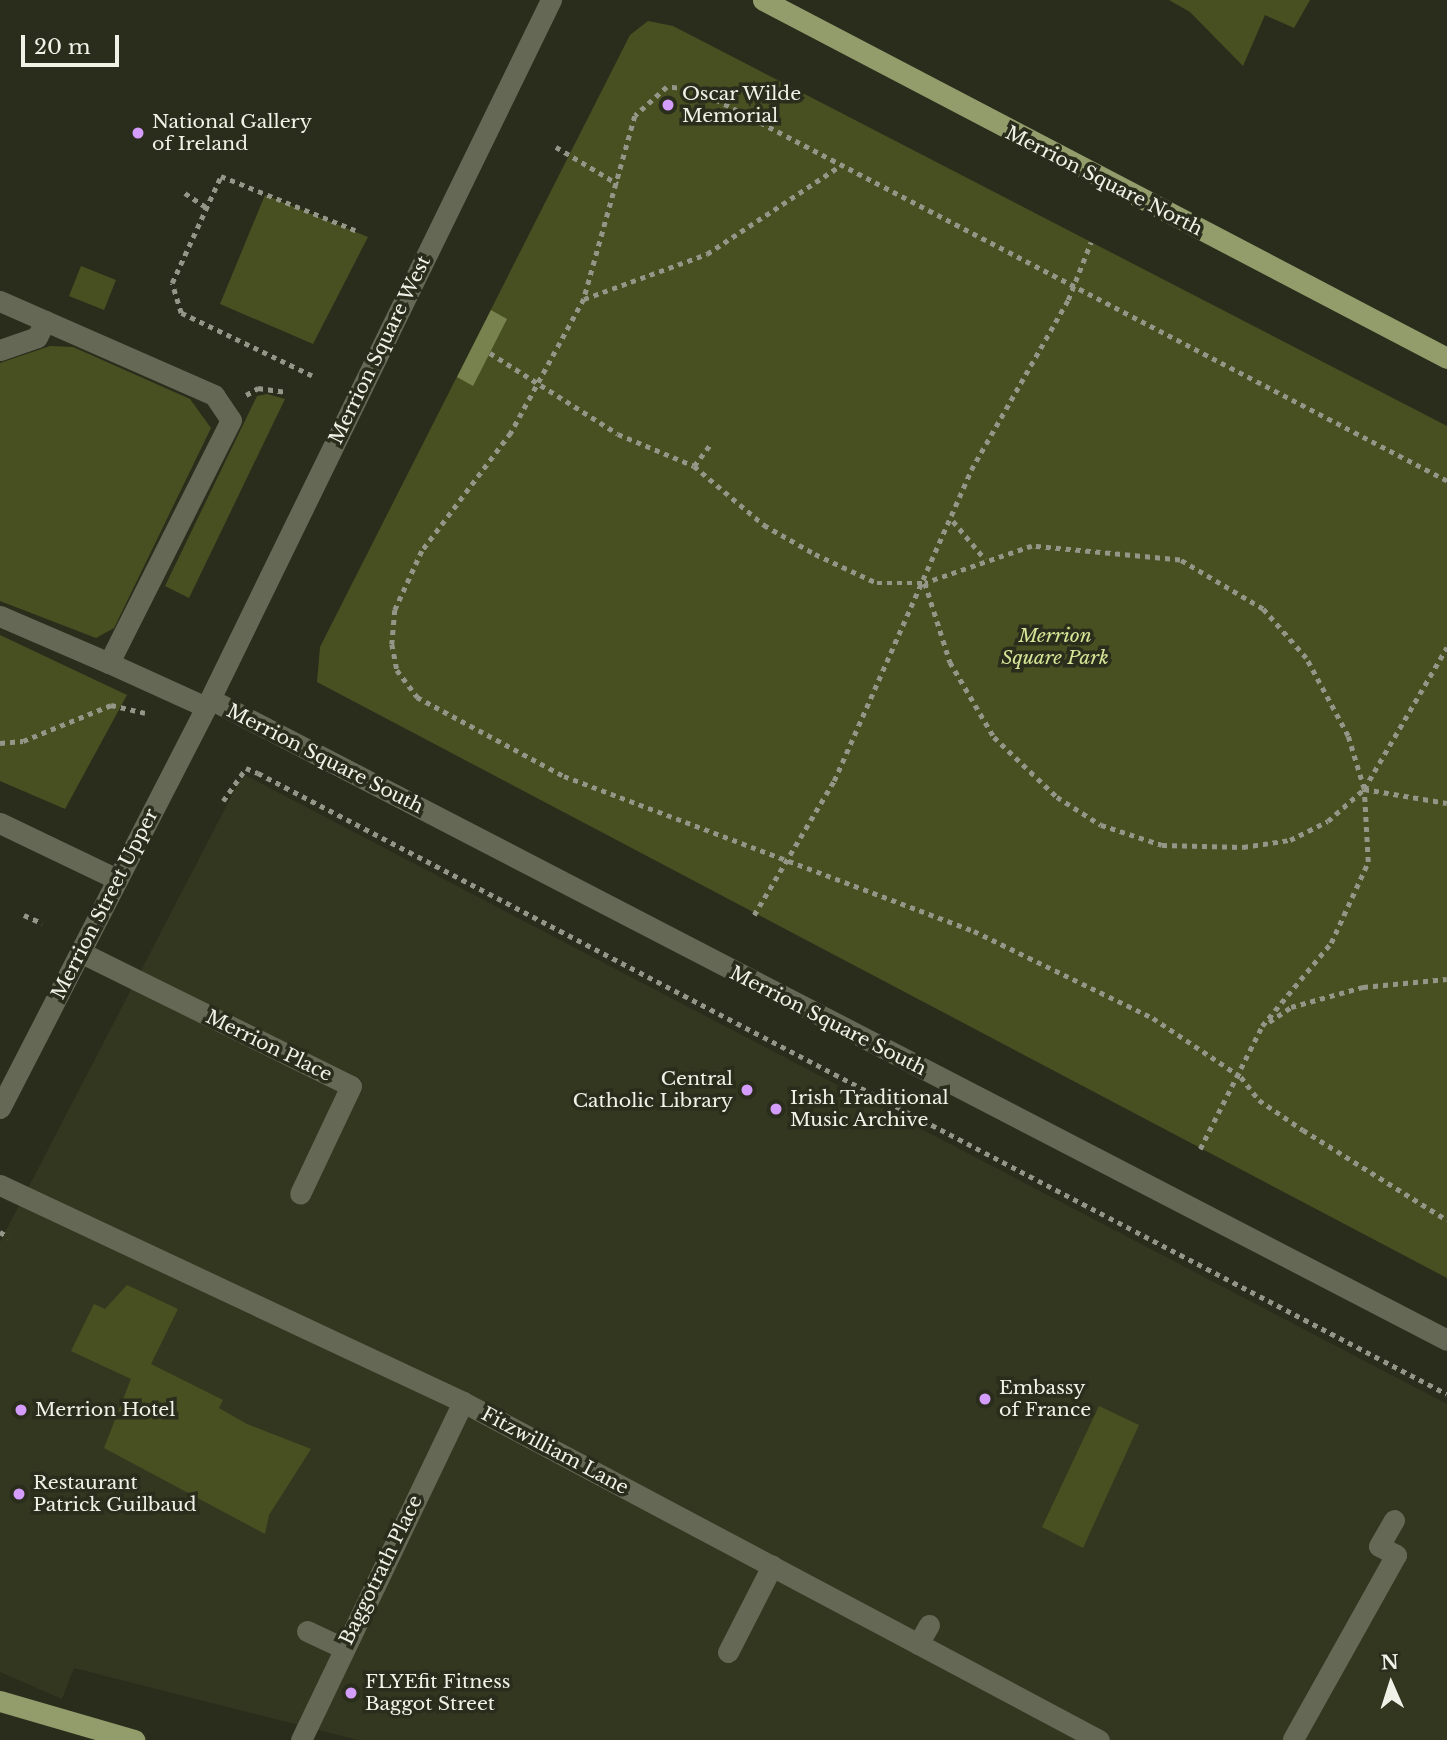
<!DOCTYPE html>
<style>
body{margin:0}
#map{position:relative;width:1447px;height:1740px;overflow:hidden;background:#2a2d1c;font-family:"Libre Baskerville",serif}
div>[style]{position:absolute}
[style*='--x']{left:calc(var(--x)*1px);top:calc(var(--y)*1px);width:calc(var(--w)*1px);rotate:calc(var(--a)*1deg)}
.built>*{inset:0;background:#33371f}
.green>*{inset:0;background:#485021}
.water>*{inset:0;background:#78824f}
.path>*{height:4.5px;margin-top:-2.25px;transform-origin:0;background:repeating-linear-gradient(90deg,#949688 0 5px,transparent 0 10px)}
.minor>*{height:21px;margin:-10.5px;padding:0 10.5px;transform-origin:10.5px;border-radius:10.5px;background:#646855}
.major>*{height:21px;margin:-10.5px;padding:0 10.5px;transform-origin:10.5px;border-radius:10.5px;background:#939d6c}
.dots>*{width:19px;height:19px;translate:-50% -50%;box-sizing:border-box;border:4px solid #2a2d1c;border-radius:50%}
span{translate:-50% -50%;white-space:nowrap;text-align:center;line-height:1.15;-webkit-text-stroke:7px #2a2d1c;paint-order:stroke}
.poi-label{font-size:19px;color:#f0f2e7}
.left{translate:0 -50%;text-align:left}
.right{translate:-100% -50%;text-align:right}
.street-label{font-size:19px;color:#f0f2e7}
.park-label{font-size:19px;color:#d6e597;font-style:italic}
.north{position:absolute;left:1356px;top:1649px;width:70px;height:70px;-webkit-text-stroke:5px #2a2d1c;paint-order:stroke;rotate:357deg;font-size:19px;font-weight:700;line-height:28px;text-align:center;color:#f0f2e7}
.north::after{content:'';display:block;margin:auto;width:24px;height:32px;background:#f0f2e7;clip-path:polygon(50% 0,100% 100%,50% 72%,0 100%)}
.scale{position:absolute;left:21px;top:35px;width:98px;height:32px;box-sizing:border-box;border:4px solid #f0f2e7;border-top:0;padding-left:9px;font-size:21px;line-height:24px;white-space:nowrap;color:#f0f2e7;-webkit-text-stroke:5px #2a2d1c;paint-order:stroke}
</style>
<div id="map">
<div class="built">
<i style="clip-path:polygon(243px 774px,1447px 1404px,1447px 1740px,358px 1740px,74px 1668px,62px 1699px,0 1672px,0 1242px)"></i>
</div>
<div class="green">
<i style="clip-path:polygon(1169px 0,1310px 0,1294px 28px,1265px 15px,1243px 66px,1190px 12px)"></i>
<i style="clip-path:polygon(648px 21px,673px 26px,1447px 426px,1447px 1278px,317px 682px,320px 647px,630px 35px)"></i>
<i style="clip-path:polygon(265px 195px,368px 237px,313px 344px,220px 304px)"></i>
<i style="clip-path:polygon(81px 266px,116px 280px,104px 310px,69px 296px)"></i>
<i style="clip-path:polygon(50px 346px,73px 347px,190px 399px,211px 428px,114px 628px,96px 638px,0 601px,0 363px)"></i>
<i style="clip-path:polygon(267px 394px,285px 399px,189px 598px,165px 586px,257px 396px)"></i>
<i style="clip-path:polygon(0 635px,127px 695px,65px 809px,0 781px)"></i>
<i style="clip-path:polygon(127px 1285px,178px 1309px,151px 1364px,223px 1400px,219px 1408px,247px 1424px,311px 1449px,269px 1515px,265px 1534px,104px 1448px,131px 1379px,71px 1351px,94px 1304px,105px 1309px)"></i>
<i style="clip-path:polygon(1099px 1406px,1139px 1425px,1083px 1548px,1042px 1527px)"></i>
</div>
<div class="water">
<i style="clip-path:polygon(491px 310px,507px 319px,473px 386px,457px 377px)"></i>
</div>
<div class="path">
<i style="--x:556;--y:147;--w:72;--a:30.8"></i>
<i style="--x:185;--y:193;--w:25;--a:34"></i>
<i style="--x:584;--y:299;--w:131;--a:-20.1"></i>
<i style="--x:707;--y:254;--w:159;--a:-33.5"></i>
<i style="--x:490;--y:353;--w:151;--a:32.3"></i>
<i style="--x:618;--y:434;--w:82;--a:22.8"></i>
<i style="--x:694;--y:466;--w:92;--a:40.1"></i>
<i style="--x:764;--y:525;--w:59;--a:29.6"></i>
<i style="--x:815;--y:554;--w:68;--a:25.1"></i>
<i style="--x:877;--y:583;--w:48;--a:0"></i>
<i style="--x:925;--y:583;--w:83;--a:72.4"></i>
<i style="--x:950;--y:662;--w:87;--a:59.6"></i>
<i style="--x:994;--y:737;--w:87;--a:43.6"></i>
<i style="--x:1057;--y:797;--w:52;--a:32.5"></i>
<i style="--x:1101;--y:825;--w:64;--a:18.2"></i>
<i style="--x:1162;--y:845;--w:81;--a:1.4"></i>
<i style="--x:1243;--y:847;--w:48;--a:-8.5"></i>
<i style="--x:1290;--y:840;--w:42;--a:-26.6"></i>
<i style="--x:1328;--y:821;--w:48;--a:-41.6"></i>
<i style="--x:1364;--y:789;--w:55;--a:-106.8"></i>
<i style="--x:1348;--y:736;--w:89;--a:-118.3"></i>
<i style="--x:1306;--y:658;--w:65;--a:-131.3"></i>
<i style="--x:1263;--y:609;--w:96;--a:-149.4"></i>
<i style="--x:1180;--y:560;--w:149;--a:-174.6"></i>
<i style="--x:1032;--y:546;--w:113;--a:160.9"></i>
<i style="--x:312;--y:376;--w:145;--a:-154.3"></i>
<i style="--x:181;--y:313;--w:31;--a:-107"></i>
<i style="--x:172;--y:283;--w:118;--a:-65.4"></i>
<i style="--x:221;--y:176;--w:147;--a:22"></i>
<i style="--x:246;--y:395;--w:14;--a:-30"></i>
<i style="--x:258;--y:388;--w:27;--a:8"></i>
<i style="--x:694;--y:466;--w:26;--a:-53"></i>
<i style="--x:1447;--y:481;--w:846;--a:-152.47"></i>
<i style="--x:697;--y:90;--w:30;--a:-174"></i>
<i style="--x:667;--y:87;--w:43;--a:137.8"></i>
<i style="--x:635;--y:116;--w:190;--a:105.6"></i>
<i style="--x:584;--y:299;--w:153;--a:118.6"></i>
<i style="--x:511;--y:433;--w:148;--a:127"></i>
<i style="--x:422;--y:551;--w:65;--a:114.6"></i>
<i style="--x:395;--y:610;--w:34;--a:95"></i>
<i style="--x:392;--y:644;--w:26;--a:79"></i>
<i style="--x:397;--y:670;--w:34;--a:53"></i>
<i style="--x:417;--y:697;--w:167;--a:28.3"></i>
<i style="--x:564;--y:776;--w:438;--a:20.7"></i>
<i style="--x:974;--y:931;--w:199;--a:25.9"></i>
<i style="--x:1153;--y:1018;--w:106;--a:33.8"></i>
<i style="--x:1241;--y:1077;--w:29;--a:52"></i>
<i style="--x:1259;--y:1100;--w:53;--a:34.3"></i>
<i style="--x:1303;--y:1130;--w:170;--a:32"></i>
<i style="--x:953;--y:521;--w:50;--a:49.9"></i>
<i style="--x:0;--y:743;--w:23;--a:-5"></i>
<i style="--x:23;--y:741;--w:95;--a:-22.2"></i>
<i style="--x:111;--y:705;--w:35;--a:13"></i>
<i style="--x:1364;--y:789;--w:84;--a:9.6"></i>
<i style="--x:223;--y:801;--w:40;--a:-55.1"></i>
<i style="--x:246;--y:768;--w:13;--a:23"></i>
<i style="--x:258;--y:773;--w:1341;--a:27.58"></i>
<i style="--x:24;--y:915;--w:20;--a:24"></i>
<i style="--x:754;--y:915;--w:156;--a:-59.2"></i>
<i style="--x:834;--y:781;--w:340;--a:-66.2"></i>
<i style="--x:971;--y:470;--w:196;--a:-60.3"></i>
<i style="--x:1068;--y:300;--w:62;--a:-68.4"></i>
<i style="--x:1269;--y:1022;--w:27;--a:-34"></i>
<i style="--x:1291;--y:1007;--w:75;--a:-15.5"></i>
<i style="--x:1363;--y:987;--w:84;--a:-5.4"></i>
<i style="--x:1200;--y:1149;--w:138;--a:-63.2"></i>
<i style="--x:1262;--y:1026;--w:108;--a:-50.3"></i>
<i style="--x:1331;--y:943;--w:89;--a:-65.4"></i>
<i style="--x:1368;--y:862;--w:73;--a:-93.1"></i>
<i style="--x:1364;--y:789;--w:164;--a:-59.7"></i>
<i style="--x:0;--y:1232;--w:10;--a:29"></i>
</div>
<div class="minor">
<i style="--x:0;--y:301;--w:234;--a:23.7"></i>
<i style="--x:214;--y:395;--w:30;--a:56"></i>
<i style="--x:231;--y:420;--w:272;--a:116.7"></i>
<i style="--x:109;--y:663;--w:119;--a:-156.7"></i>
<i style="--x:0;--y:350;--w:39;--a:-19"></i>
<i style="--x:37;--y:337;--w:18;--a:-63"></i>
<i style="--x:109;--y:663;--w:107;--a:24.4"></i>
<i style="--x:210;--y:699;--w:1393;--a:27.39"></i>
<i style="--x:0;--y:823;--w:130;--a:25.6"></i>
<i style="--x:80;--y:952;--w:302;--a:26.3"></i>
<i style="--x:351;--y:1086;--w:119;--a:115.3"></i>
<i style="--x:0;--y:1108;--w:460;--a:-62.8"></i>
<i style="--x:210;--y:699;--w:778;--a:-64"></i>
<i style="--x:0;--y:1185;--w:511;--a:25.11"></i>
<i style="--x:463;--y:1402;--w:720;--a:27.99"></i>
<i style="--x:307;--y:1631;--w:40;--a:25"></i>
<i style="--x:918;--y:1644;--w:22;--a:-60"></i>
<i style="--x:728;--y:1652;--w:97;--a:-62.9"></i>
<i style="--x:1293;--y:1739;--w:211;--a:-60.8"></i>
<i style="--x:1396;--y:1555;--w:19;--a:-152"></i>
<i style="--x:1379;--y:1546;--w:30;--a:-60"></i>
<i style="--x:301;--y:1740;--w:375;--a:-64.4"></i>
</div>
<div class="major">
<i style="--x:763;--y:0;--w:772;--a:27.63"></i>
<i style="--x:0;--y:1701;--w:140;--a:16.2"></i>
</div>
<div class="dots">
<i style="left:668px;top:105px;background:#d49cfb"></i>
<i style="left:138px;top:133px;background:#d49cfb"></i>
<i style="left:747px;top:1090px;background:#d49cfb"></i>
<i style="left:776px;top:1109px;background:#d49cfb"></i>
<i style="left:985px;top:1399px;background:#d49cfb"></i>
<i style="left:21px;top:1410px;background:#d49cfb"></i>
<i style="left:19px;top:1494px;background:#d49cfb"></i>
<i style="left:351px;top:1693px;background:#d49cfb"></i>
</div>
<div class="poi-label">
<span class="left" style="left:682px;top:105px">Oscar Wilde<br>Memorial</span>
<span class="left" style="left:152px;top:133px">National Gallery<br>of Ireland</span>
<span class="right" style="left:733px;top:1090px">Central<br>Catholic Library</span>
<span class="left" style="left:790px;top:1109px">Irish Traditional<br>Music Archive</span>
<span class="left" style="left:999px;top:1399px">Embassy<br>of France</span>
<span class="left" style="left:35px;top:1410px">Merrion Hotel</span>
<span class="left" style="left:33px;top:1494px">Restaurant<br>Patrick Guilbaud</span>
<span class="left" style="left:365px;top:1693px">FLYEfit Fitness<br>Baggot Street</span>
</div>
<div class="street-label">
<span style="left:1104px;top:181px;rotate:27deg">Merrion Square North</span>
<span style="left:380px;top:350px;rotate:-64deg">Merrion Square West</span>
<span style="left:325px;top:759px;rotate:27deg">Merrion Square South</span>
<span style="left:105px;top:904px;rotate:-63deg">Merrion Street Upper</span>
<span style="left:828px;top:1021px;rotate:27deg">Merrion Square South</span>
<span style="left:269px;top:1046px;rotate:26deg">Merrion Place</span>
<span style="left:555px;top:1451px;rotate:28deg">Fitzwilliam Lane</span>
<span style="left:381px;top:1570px;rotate:-64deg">Baggotrath Place</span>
</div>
<div class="park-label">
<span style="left:1055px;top:647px">Merrion<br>Square Park</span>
</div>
<div class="north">N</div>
<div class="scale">20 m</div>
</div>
